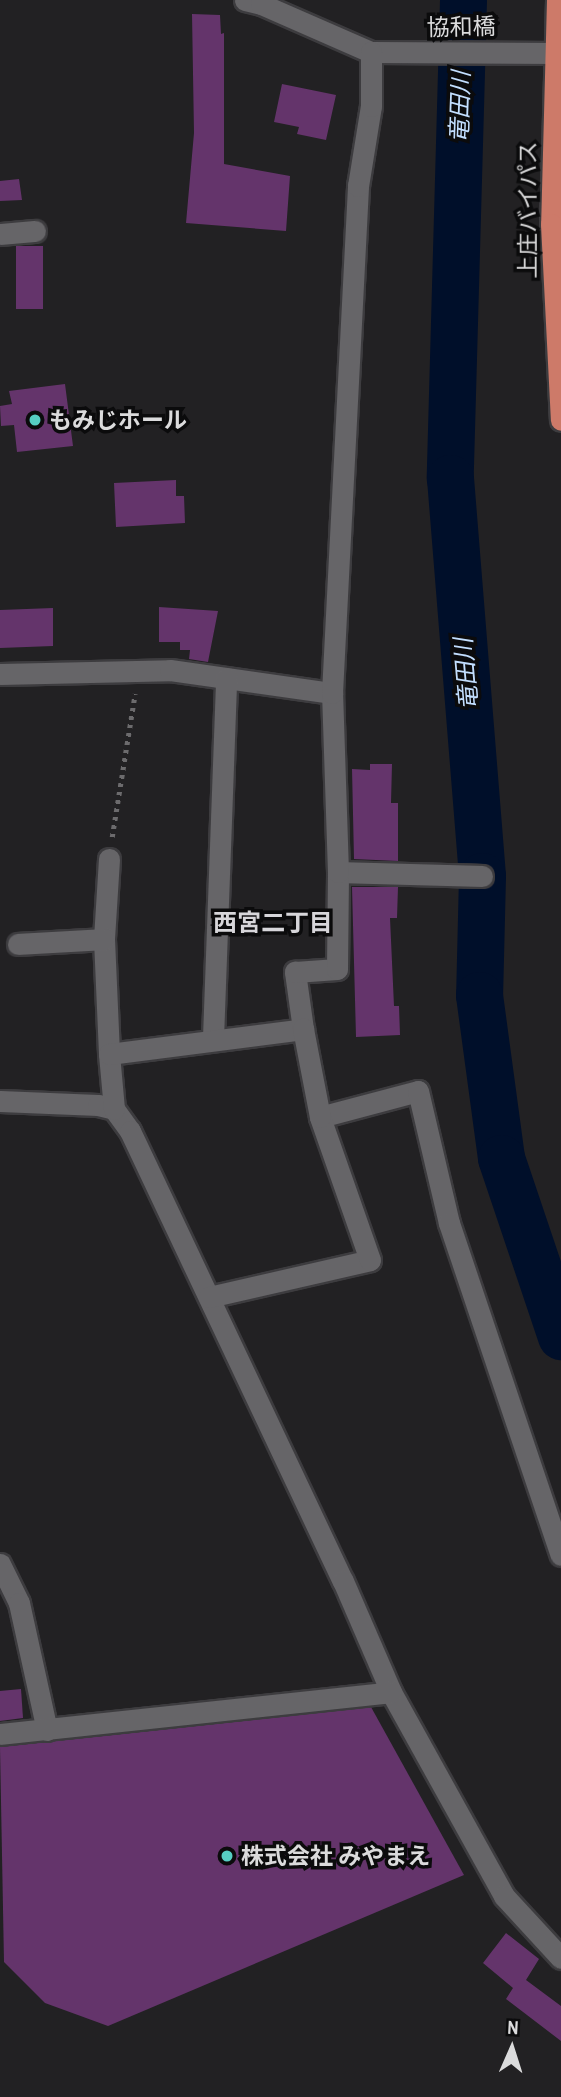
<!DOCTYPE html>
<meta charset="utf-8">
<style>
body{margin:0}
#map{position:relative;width:561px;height:2097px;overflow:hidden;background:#222123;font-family:"Archivo Narrow","Noto Sans JP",sans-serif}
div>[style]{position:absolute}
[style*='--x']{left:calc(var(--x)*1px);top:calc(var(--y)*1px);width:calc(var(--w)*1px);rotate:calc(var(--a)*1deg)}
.river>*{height:47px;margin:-23.5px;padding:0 23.5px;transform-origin:23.5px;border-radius:23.5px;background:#000f2a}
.building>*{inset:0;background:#64346b}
.path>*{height:4.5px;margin-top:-2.25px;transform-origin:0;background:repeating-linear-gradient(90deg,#6c6b6d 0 3.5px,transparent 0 8.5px)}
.roads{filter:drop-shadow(2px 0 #3d3c3f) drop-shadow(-2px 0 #3d3c3f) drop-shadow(0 2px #3d3c3f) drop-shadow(0 -2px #3d3c3f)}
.street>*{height:21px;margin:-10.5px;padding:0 10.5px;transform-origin:10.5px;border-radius:10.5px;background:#666568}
.highway>*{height:21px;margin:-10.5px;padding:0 10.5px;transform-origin:10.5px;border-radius:10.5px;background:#cd7a69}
.dots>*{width:19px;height:19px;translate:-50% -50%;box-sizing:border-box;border:4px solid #0b0b0c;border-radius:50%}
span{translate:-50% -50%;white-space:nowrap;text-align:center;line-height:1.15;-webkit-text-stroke:7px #0b0b0c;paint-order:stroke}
.street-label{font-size:23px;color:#dbdbdc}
.poi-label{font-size:23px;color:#dbdbdc;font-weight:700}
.left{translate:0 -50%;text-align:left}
.water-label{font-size:24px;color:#c3dfff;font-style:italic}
.neighbourhood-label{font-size:24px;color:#d7d6da;font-weight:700}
.north{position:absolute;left:477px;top:2013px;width:70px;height:70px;-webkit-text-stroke:5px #0b0b0c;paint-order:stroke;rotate:3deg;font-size:19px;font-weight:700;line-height:28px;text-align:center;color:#dbdbdc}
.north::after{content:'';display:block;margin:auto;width:24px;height:32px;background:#dbdbdc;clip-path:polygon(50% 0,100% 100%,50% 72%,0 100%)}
</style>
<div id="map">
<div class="river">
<i style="--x:463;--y:0;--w:478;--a:91.6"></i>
<i style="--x:450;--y:478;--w:399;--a:85.4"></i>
<i style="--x:482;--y:876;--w:119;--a:91.4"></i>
<i style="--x:479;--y:995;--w:164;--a:82.3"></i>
<i style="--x:501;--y:1158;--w:188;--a:71.4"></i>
</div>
<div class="building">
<i style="clip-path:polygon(192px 14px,220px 15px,221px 34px,224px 33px,224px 164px,290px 176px,286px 231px,186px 223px,194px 133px)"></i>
<i style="clip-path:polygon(282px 84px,336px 95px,326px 140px,297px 134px,299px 127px,274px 122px)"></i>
<i style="clip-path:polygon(19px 179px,22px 200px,0 201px,0 181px)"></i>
<i style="clip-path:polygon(16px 246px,43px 246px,43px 309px,16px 309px)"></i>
<i style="clip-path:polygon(65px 384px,73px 446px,17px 452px,14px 425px,1px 426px,0 406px,12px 404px,9px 391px)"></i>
<i style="clip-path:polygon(176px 480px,176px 496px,184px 496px,185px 523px,116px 527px,114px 483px)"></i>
<i style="clip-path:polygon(159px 607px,218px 611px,208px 662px,189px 659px,190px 650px,180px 650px,180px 642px,159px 642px)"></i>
<i style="clip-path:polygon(53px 608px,53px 646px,0 648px,0 610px)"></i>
<i style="clip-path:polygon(370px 764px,392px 764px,391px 803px,398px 803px,398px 861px,354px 859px,352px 769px,370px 770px)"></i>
<i style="clip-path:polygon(352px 887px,398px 887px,397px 918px,390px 918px,394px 1006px,399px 1006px,400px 1035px,356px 1037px)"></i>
<i style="clip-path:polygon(21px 1689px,23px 1718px,0 1721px,0 1691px)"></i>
<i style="clip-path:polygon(371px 1707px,464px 1875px,108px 2026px,45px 2003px,4px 1962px,0 1747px)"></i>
<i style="clip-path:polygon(506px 1933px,539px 1959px,526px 1980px,561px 2006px,561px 2041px,506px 1999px,513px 1988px,483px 1963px)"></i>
</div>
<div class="path">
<i style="--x:112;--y:837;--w:145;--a:-80.9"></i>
</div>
<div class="roads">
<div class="street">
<i style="--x:245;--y:0;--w:16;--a:14"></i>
<i style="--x:261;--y:4;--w:120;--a:23.6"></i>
<i style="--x:371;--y:52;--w:186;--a:0.3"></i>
<i style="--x:0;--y:234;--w:35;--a:-5"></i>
<i style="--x:0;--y:674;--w:170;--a:-1.3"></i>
<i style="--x:170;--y:670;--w:164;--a:8.1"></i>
<i style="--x:109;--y:859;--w:80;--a:93.6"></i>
<i style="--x:104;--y:939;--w:115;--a:87.5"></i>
<i style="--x:338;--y:872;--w:144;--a:1.6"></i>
<i style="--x:18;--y:944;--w:86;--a:-3.3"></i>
<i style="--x:213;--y:1038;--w:360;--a:-87.9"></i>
<i style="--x:0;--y:1101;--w:98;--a:2.3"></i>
<i style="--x:98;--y:1105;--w:16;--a:14"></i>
<i style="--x:114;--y:1109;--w:27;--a:54"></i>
<i style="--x:130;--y:1131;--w:498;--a:64.7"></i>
<i style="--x:343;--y:1581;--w:121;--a:66.6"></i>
<i style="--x:391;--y:1692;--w:233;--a:61"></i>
<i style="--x:504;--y:1896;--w:84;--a:47.4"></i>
<i style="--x:114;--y:1109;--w:55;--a:-95.2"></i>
<i style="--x:109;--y:1054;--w:196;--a:-7.3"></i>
<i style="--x:303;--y:1029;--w:58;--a:-98"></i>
<i style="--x:295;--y:972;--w:42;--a:-4.1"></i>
<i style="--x:337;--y:969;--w:97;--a:-89.4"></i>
<i style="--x:338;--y:872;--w:179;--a:-91.9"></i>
<i style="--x:332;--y:693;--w:508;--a:-87.06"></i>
<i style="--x:358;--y:186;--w:81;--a:-80.8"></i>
<i style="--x:371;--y:106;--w:54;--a:-90"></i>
<i style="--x:320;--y:1117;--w:101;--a:-14.9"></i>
<i style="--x:418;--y:1091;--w:136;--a:76.8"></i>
<i style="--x:449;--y:1223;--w:350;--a:71.4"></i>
<i style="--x:209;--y:1297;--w:165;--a:-12.9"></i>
<i style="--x:370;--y:1260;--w:151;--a:-109.3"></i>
<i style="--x:320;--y:1117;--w:90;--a:-100.9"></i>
<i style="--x:0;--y:1564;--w:43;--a:64"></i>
<i style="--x:19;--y:1603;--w:130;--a:77.6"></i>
<i style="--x:0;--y:1734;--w:393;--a:-6.1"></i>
</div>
<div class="highway">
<i style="--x:557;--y:0;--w:224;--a:91.5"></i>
<i style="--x:551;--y:224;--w:196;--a:87.1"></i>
</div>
</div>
<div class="dots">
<i style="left:35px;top:420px;background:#56cec3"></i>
<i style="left:227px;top:1856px;background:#56cec3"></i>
</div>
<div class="street-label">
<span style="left:461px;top:27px;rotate:-1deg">協和橋</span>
<span style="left:528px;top:210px;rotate:-90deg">上庄バイパス</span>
</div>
<div class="poi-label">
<span class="left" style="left:49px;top:420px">もみじホール</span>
<span class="left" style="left:241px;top:1856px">株式会社 みやまえ</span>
</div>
<div class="water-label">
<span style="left:460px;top:107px;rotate:-88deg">竜田川</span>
<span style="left:466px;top:674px;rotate:-95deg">竜田川</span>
</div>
<div class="neighbourhood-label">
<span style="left:273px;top:923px">西宮二丁目</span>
</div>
<div class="north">N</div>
</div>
